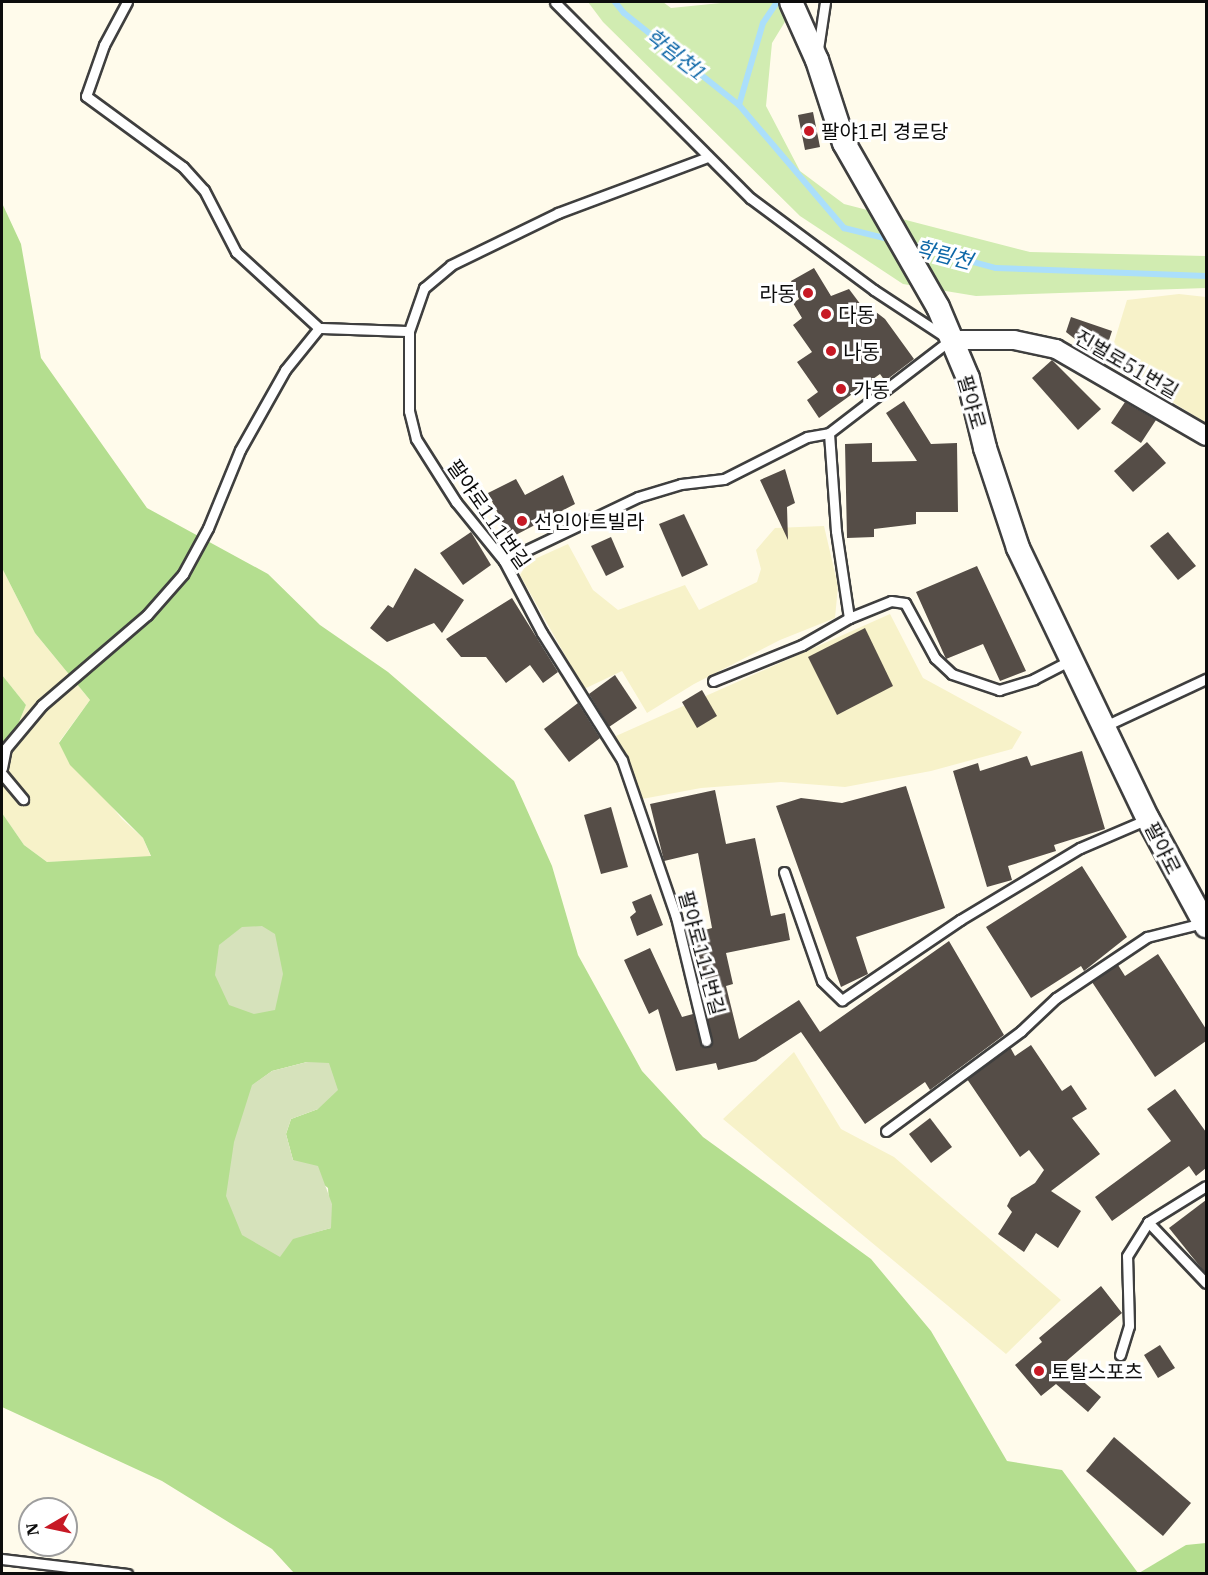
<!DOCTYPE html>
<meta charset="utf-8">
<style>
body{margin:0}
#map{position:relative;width:1208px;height:1575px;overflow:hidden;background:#fffbeb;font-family:"IBM Plex Serif","Noto Sans KR",serif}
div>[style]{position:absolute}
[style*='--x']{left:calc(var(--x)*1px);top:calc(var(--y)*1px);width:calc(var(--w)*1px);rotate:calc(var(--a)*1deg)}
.farmland>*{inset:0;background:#f7f2c9}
.green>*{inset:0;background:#d1ecb1}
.forest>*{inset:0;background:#b4de8f}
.cemetery>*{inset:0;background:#d6e2bb}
.stream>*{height:6px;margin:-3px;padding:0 3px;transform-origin:3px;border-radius:3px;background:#abdffb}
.building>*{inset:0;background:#554d47}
.roads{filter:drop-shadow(2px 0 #3f3f3f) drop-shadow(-2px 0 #3f3f3f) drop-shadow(0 2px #3f3f3f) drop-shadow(0 -2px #3f3f3f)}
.service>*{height:9px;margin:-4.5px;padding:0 4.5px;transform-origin:4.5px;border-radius:4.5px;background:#fff}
.minor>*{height:18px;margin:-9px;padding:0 9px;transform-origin:9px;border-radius:9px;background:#fff}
.tertiary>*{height:22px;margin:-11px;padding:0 11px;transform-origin:11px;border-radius:11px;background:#fff}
.dots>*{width:16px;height:16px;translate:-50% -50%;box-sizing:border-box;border:3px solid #fff;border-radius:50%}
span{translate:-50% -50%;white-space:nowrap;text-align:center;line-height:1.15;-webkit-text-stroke:6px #fff;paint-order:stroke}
.poi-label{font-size:20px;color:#0c0c0c}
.left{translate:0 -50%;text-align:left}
.right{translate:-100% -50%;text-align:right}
.street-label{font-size:20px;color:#0c0c0c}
.water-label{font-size:21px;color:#0c66a7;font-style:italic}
.frame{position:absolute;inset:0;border:3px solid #0c0c0c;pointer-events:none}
.north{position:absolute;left:18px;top:1497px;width:60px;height:60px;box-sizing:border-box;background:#fff;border:2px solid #9e9e9e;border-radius:50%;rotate:261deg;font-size:16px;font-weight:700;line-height:24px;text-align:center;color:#0c0c0c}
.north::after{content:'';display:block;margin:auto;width:21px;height:27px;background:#c71925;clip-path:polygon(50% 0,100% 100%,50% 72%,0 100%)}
</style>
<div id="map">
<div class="farmland">
<i style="clip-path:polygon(1179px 294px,1206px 297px,1206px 423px,1108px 362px,1127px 300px)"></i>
<i style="clip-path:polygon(824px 526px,838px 586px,835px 618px,780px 640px,694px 684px,647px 713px,622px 671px,584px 689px,520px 575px,528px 562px,568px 544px,593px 590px,618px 610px,685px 585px,699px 610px,757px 582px,761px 569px,756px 550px,775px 528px)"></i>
<i style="clip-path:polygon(2px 568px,35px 633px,90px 700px,59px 742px,122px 819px,143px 838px,151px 857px,47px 862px,24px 845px,2px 813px,2px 763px,26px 705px,2px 675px)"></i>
<i style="clip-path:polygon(890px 614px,923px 678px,1022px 732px,1012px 749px,931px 771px,845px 787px,781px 782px,701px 788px,642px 799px,616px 736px)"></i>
<i style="clip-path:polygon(794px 1052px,841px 1129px,894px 1157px,1061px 1300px,1006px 1354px,723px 1119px)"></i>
</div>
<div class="green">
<i style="clip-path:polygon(588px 2px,663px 2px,671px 8px,731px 2px,797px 2px,772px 43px,766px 106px,800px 171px,844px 204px,1030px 252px,1206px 256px,1206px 288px,976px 296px,903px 284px,800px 216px,603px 22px)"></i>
</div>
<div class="forest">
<i style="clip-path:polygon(evenodd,2px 203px,21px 244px,41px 358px,147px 508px,268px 574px,320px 625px,388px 672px,514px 781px,552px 866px,578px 955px,642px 1071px,703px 1137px,871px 1259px,931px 1331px,1007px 1461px,1062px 1470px,1138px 1573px,294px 1573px,272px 1549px,162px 1481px,2px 1407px,2px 813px,24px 845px,47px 862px,151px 856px,143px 838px,70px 765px,59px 743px,90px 700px,35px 633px,2px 568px,2px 203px,307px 1062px,318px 1109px,291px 1119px,286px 1134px,293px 1160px,328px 1188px,331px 1228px,293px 1238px,253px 1085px,272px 1071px,307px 1062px)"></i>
<i style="clip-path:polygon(2px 675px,26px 705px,2px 763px)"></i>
<i style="clip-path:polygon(1206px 1543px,1206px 1573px,1139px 1573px,1186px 1545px)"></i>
</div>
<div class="cemetery">
<i style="clip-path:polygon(262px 926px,275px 934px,283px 974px,275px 1010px,254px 1014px,229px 1005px,215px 975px,219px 945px,242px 927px)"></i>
<i style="clip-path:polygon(307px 1062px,329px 1063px,338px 1090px,318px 1109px,291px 1119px,286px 1134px,293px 1160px,318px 1166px,332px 1204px,331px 1228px,293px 1239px,280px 1257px,242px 1235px,226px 1196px,234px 1142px,252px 1085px,272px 1071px)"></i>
</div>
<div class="stream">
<i style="--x:615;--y:2;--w:14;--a:51"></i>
<i style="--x:624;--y:13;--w:147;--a:38.7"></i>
<i style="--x:739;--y:105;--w:162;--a:49.5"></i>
<i style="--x:844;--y:228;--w:49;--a:14"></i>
<i style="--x:739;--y:105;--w:85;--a:-73.7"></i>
<i style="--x:763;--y:23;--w:25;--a:-56"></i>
<i style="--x:910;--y:245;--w:89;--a:15"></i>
<i style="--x:996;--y:268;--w:210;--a:2.2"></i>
</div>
<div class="building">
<i style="clip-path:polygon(813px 112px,820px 147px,805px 150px,798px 115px)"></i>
<i style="clip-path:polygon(814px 268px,831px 296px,849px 289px,867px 313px,876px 312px,885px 319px,914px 359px,885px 381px,880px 374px,819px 418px,807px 400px,818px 392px,797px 362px,812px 352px,793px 325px,802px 318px,793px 303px,799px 299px,791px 281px)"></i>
<i style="clip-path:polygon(1071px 317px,1112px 331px,1104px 355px,1089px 350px,1066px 332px)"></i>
<i style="clip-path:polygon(1052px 360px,1101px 409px,1078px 430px,1032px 378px)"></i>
<i style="clip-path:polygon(904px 401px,931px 444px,957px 443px,958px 512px,916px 512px,916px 524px,874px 529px,874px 537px,847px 538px,845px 444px,872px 443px,872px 462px,917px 461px,886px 413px)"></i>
<i style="clip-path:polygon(1125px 402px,1156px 420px,1141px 443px,1111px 423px)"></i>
<i style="clip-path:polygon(1147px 442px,1166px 463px,1133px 492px,1114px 471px)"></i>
<i style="clip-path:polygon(785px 469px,795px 503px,787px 507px,788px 540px,760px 480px)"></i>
<i style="clip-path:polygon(563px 475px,575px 504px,510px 538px,488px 493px,516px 479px,525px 495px)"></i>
<i style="clip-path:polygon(684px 514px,708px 565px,682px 577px,659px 524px)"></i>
<i style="clip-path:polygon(471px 532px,491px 565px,463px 585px,440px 553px)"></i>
<i style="clip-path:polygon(1168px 532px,1196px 566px,1178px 580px,1150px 546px)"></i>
<i style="clip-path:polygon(611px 537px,624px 567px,606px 576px,591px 546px)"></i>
<i style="clip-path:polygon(977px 566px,1026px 671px,1000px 681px,983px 644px,946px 659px,916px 592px)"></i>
<i style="clip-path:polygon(415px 568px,464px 600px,442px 633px,434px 623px,387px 642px,370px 628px,388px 605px,393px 608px)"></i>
<i style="clip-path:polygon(512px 598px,558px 672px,543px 683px,530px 665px,506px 683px,486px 657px,461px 657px,446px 639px)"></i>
<i style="clip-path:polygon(865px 628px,893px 686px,837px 715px,808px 657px)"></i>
<i style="clip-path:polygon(615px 675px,637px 708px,609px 727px,589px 694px)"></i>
<i style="clip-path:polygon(702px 690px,717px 716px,697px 728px,682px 702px)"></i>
<i style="clip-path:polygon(578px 703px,600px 738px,569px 762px,544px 729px)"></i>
<i style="clip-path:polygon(1082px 751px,1105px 829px,1054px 845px,1056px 851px,1008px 866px,1012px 880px,987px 887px,953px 771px,978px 763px,980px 771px,1027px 756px,1031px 766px)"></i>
<i style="clip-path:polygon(906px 786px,945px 908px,856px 937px,868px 974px,841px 987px,776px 806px,801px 798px,842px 803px)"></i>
<i style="clip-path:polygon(715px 790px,726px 844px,755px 838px,771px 916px,785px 913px,790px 940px,726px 953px,733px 984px,726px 986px,739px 1039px,799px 1000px,820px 1032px,949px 941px,1004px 1035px,930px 1090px,925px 1082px,865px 1124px,801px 1032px,756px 1061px,718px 1070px,716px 1063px,676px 1071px,658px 1009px,649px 1014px,624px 960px,650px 948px,682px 1017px,693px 1014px,701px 1045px,711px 1045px,706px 1010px,711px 1009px,693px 933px,712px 928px,698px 853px,664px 861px,650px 804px)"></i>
<i style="clip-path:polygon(611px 807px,628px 867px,601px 874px,584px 815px)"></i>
<i style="clip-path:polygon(1082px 866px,1127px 937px,1084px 971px,1081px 966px,1031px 998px,986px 927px)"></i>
<i style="clip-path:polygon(651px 894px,663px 925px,637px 936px,630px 917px,636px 912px,632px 902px)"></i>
<i style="clip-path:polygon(1158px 954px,1206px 1029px,1206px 1041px,1155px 1077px,1092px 982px,1118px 965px,1125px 976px)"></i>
<i style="clip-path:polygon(1031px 1045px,1062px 1091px,1071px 1085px,1087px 1109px,1072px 1118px,1100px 1154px,1051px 1191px,1081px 1211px,1058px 1248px,1036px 1233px,1024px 1252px,998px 1234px,1012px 1212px,1007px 1206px,1011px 1198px,1035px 1183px,1044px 1170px,1029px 1150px,1020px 1157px,967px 1079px,1010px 1047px,1015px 1056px)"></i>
<i style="clip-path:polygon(1175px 1089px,1206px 1132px,1206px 1168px,1196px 1176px,1189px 1166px,1112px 1221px,1095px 1197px,1171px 1141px,1147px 1109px)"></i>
<i style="clip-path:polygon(930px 1118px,952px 1147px,931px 1163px,909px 1134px)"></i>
<i style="clip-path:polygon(1206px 1200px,1206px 1274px,1169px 1228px)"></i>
<i style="clip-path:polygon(1101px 1286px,1122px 1313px,1063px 1364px,1101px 1397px,1088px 1412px,1056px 1384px,1041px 1396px,1015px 1365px,1042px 1342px,1039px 1338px)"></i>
<i style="clip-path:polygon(1160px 1345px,1175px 1368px,1158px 1378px,1144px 1355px)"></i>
<i style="clip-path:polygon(1114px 1437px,1191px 1503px,1163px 1536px,1086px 1471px)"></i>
</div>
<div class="roads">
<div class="service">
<i style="--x:127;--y:2;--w:49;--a:118.1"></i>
<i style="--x:104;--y:45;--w:54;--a:109.4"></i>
<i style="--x:86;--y:96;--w:120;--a:36.2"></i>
<i style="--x:183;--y:167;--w:31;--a:48"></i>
<i style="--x:204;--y:190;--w:70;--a:62.7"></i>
<i style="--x:236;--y:252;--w:113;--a:42.5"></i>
<i style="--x:319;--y:328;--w:90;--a:1.9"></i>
<i style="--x:818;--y:49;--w:48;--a:-81.5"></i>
<i style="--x:504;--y:561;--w:148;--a:-25.5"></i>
<i style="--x:638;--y:497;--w:45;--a:-16.8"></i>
<i style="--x:681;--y:484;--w:43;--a:-6.6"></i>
<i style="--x:724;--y:479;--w:93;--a:-26.8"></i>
<i style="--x:807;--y:437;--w:22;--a:-10"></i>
<i style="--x:829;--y:433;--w:153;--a:-37.5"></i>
<i style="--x:950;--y:340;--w:91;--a:-146.7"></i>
<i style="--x:874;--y:290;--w:154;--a:-143.4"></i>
<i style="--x:750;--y:198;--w:276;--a:-134.9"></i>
<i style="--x:849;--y:618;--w:45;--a:-22"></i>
<i style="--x:891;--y:601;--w:14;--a:8"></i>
<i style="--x:905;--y:603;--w:63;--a:61.4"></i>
<i style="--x:935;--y:658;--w:23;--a:43"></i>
<i style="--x:952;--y:674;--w:50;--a:18.8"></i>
<i style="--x:999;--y:690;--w:37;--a:-17"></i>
<i style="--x:1034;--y:679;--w:42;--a:-27.2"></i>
<i style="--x:713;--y:681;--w:96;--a:-22"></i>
<i style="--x:802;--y:645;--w:54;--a:-29.9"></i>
<i style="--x:849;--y:618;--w:88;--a:-98.5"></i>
<i style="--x:836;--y:531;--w:98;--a:-94.1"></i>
<i style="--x:1103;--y:727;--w:114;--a:-25"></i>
<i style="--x:2;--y:768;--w:20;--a:-79"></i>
<i style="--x:6;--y:748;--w:56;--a:-50.1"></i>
<i style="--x:42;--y:705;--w:138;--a:-40.6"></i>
<i style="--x:147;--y:615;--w:55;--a:-48.7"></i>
<i style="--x:183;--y:574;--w:52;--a:-61.5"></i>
<i style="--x:208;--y:528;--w:84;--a:-67.7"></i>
<i style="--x:240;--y:450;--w:92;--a:-60.6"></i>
<i style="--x:285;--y:370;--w:54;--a:-51"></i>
<i style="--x:2;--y:774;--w:33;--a:50"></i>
<i style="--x:784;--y:872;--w:115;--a:70.8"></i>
<i style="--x:822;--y:981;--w:28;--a:44"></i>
<i style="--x:842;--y:1000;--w:143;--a:-34.1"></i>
<i style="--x:960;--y:920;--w:140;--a:-31"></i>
<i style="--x:1080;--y:848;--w:74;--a:-23.1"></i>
<i style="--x:706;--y:1041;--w:128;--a:-103.6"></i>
<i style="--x:676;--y:917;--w:166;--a:-109"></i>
<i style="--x:622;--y:760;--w:150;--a:-122.2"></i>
<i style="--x:542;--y:633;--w:81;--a:-117.8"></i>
<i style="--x:504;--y:561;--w:76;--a:-129.1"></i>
<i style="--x:456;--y:502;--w:75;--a:-122.4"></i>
<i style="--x:416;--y:439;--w:29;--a:-104"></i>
<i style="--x:409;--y:411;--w:80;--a:-90"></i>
<i style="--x:409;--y:331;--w:46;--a:-70.8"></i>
<i style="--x:424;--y:288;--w:35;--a:-40"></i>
<i style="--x:451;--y:265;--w:119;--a:-25.9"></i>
<i style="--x:558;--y:213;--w:160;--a:-20.5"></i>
<i style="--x:886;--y:1131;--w:168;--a:-36.5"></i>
<i style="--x:1021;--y:1031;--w:48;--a:-43.3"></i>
<i style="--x:1056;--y:998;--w:110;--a:-33.8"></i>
<i style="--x:1147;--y:937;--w:58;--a:-14"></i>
<i style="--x:1148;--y:1222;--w:84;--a:46.4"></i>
<i style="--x:1120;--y:1355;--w:30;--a:-73"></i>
<i style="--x:1129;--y:1326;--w:70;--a:-91.6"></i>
<i style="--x:1127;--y:1256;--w:40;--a:-58"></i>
<i style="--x:1148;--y:1222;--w:68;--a:-31.8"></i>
<i style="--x:2;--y:1559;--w:126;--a:6.8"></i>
</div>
<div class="minor">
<i style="--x:950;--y:340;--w:64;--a:0"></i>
<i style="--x:1014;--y:340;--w:43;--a:12.1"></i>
<i style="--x:1056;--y:349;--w:173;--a:30.1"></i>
</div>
<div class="tertiary">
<i style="--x:791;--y:2;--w:64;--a:65.9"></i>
<i style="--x:817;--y:60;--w:87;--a:72"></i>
<i style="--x:844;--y:143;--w:189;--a:60.2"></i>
<i style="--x:938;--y:307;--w:77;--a:67.1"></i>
<i style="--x:968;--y:378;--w:72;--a:76.3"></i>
<i style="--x:985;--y:448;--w:105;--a:71.7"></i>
<i style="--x:1018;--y:548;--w:301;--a:64.4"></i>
<i style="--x:1148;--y:819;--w:122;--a:61.5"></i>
</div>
</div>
<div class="dots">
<i style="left:809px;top:131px;background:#c71925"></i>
<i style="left:808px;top:293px;background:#c71925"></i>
<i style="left:826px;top:314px;background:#c71925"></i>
<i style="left:831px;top:351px;background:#c71925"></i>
<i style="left:841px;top:389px;background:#c71925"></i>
<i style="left:522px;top:521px;background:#c71925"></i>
<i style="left:1039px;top:1371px;background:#c71925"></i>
</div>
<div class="poi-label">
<span class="left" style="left:821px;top:131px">팔야1리 경로당</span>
<span class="right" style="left:796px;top:293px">라동</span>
<span class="left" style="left:838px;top:314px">다동</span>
<span class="left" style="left:843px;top:351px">나동</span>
<span class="left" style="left:853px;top:389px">가동</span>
<span class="left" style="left:534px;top:521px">선인아트빌라</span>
<span class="left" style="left:1051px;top:1371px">토탈스포츠</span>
</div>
<div class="street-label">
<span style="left:1127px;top:364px;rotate:30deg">진벌로51번길</span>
<span style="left:972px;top:402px;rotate:74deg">팔야로</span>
<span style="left:489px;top:514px;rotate:55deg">팔야로111번길</span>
<span style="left:1163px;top:848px;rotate:63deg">팔야로</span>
<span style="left:702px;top:953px;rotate:75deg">팔야로111번길</span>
</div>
<div class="water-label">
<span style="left:676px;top:54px;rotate:38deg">학림천1</span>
<span style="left:944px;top:254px;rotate:15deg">학림천</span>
</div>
<div class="frame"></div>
<div class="north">N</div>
</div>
